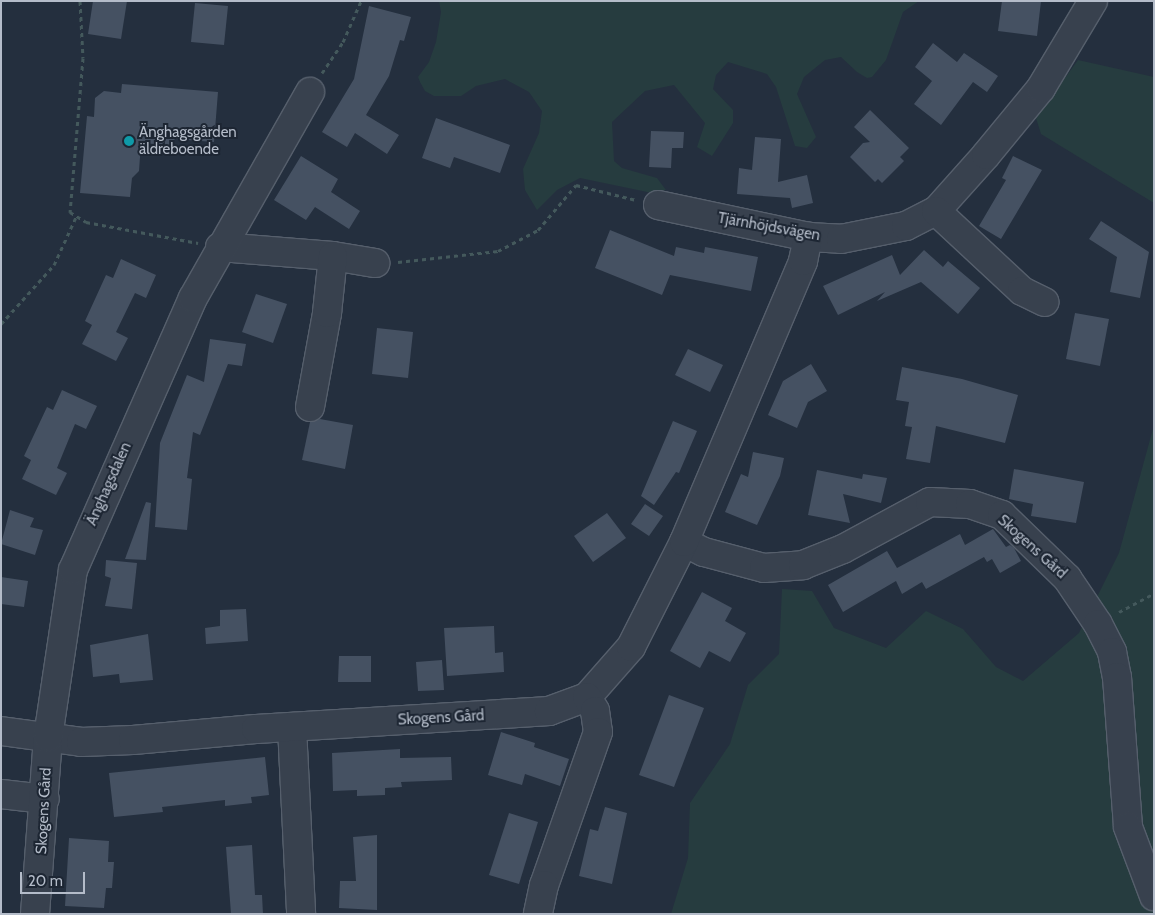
<!DOCTYPE html>
<meta charset="utf-8">
<style>
body{margin:0}
#map{position:relative;width:1155px;height:915px;overflow:hidden;background:#242f3e;font-family:Cabin,sans-serif}
div>[style]{position:absolute}
[style*='--x']{left:calc(var(--x)*1px);top:calc(var(--y)*1px);width:calc(var(--w)*1px);rotate:calc(var(--a)*1deg)}
.green>*{inset:0;background:#263c3f}
.building>*{inset:0;background:#455162}
.path>*{height:3px;margin-top:-1.5px;transform-origin:0;background:repeating-linear-gradient(90deg,#44595c 0 4px,transparent 0 8px)}
.roads{filter:drop-shadow(1px 0 #565f6c) drop-shadow(-1px 0 #565f6c) drop-shadow(0 1px #565f6c) drop-shadow(0 -1px #565f6c)}
.minor>*{height:28px;margin:-14px;padding:0 14px;transform-origin:14px;border-radius:14px;background:#38414e}
.dots>*{width:14px;height:14px;translate:-50% -50%;box-sizing:border-box;border:2px solid #1d2633;border-radius:50%}
span{translate:-50% -50%;white-space:nowrap;text-align:center;line-height:1.15;-webkit-text-stroke:4px #1d2633;paint-order:stroke}
.poi-label{font-size:15px;color:#b4bcc9}
.left{translate:0 -50%;text-align:left}
.street-label{font-size:15px;color:#b4bcc9}
.frame{position:absolute;inset:0;border:2px solid #b4bcc9;pointer-events:none}
.scale{position:absolute;left:20px;top:872px;width:65px;height:22px;box-sizing:border-box;border:2px solid #b4bcc9;border-top:0;padding-left:6px;font-size:15px;line-height:18px;white-space:nowrap;color:#b4bcc9;-webkit-text-stroke:4px #1d2633;paint-order:stroke}
</style>
<div id="map">
<div class="green">
<i style="clip-path:polygon(439px 1px,919px 1px,903px 12px,886px 60px,872px 77px,867px 78px,857px 72px,841px 57px,825px 60px,804px 77px,797px 94px,816px 137px,807px 148px,795px 146px,776px 87px,767px 74px,728px 62px,716px 75px,713px 89px,733px 110px,733px 123px,712px 156px,697px 147px,705px 123px,674px 85px,645px 91px,612px 122px,614px 161px,622px 168px,657px 178px,666px 190px,652px 193px,580px 178px,557px 190px,537px 210px,525px 190px,523px 169px,539px 133px,542px 111px,529px 92px,505px 79px,476px 86px,461px 96px,434px 96px,425px 91px,420px 82px,418px 77px,429px 62px,436px 42px,441px 12px)"></i>
<i style="clip-path:polygon(1078px 60px,1154px 77px,1154px 203px,1041px 134px,1036px 118px)"></i>
<i style="clip-path:polygon(1154px 425px,1154px 914px,671px 914px,688px 858px,690px 803px,730px 744px,748px 685px,779px 654px,782px 589px,812px 591px,834px 628px,886px 648px,926px 611px,963px 629px,996px 667px,1023px 681px,1079px 633px,1119px 553px)"></i>
</div>
<div class="building">
<i style="clip-path:polygon(93px 1px,127px 1px,121px 39px,88px 34px)"></i>
<i style="clip-path:polygon(1002px 1px,1041px 1px,1037px 36px,998px 31px)"></i>
<i style="clip-path:polygon(195px 3px,228px 6px,224px 45px,191px 42px)"></i>
<i style="clip-path:polygon(369px 6px,411px 17px,404px 41px,400px 40px,389px 76px,366px 115px,399px 135px,387px 154px,355px 133px,347px 147px,322px 132px,354px 79px)"></i>
<i style="clip-path:polygon(933px 43px,957px 62px,964px 53px,998px 76px,987px 92px,973px 82px,941px 125px,914px 104px,932px 81px,915px 67px)"></i>
<i style="clip-path:polygon(122px 84px,218px 92px,214px 142px,175px 139px,169px 145px,141px 143px,139px 171px,132px 178px,130px 197px,80px 193px,87px 116px,94px 117px,95px 98px,104px 91px,121px 93px)"></i>
<i style="clip-path:polygon(870px 110px,909px 148px,900px 157px,904px 161px,882px 183px,878px 179px,875px 182px,850px 157px,863px 143px,870px 142px,854px 127px)"></i>
<i style="clip-path:polygon(436px 118px,510px 145px,500px 173px,454px 157px,450px 168px,422px 158px)"></i>
<i style="clip-path:polygon(651px 131px,684px 132px,683px 148px,672px 148px,671px 168px,649px 167px)"></i>
<i style="clip-path:polygon(755px 137px,781px 139px,778px 182px,807px 175px,813px 203px,792px 208px,790px 198px,737px 194px,739px 168px,752px 170px)"></i>
<i style="clip-path:polygon(301px 156px,338px 179px,331px 192px,360px 211px,349px 229px,315px 207px,306px 220px,274px 200px)"></i>
<i style="clip-path:polygon(1013px 156px,1042px 170px,1001px 239px,979px 226px,1006px 180px,1002px 178px)"></i>
<i style="clip-path:polygon(1101px 221px,1149px 252px,1140px 298px,1110px 292px,1117px 257px,1089px 239px)"></i>
<i style="clip-path:polygon(610px 230px,674px 256px,676px 247px,704px 253px,705px 247px,758px 257px,751px 291px,670px 275px,662px 295px,595px 268px)"></i>
<i style="clip-path:polygon(924px 250px,943px 267px,948px 261px,980px 288px,958px 314px,921px 282px,877px 301px,885px 292px,838px 315px,823px 286px,892px 255px,900px 275px)"></i>
<i style="clip-path:polygon(121px 259px,156px 275px,146px 298px,135px 293px,116px 332px,128px 338px,116px 361px,82px 344px,92px 325px,85px 321px,106px 275px,113px 278px)"></i>
<i style="clip-path:polygon(256px 294px,287px 304px,273px 343px,242px 332px)"></i>
<i style="clip-path:polygon(1075px 313px,1109px 319px,1100px 366px,1066px 359px)"></i>
<i style="clip-path:polygon(377px 328px,413px 332px,408px 378px,372px 374px)"></i>
<i style="clip-path:polygon(210px 339px,246px 344px,242px 366px,228px 364px,200px 435px,193px 432px,187px 478px,192px 479px,187px 530px,155px 527px,160px 443px,187px 375px,204px 382px)"></i>
<i style="clip-path:polygon(688px 349px,723px 365px,710px 392px,675px 375px)"></i>
<i style="clip-path:polygon(811px 364px,827px 391px,808px 402px,797px 428px,768px 415px,783px 381px)"></i>
<i style="clip-path:polygon(902px 367px,962px 379px,1018px 395px,1005px 443px,936px 426px,930px 463px,906px 459px,912px 427px,905px 426px,909px 402px,896px 400px)"></i>
<i style="clip-path:polygon(62px 390px,97px 406px,86px 429px,75px 424px,57px 468px,67px 473px,56px 495px,22px 479px,31px 460px,24px 456px,47px 407px,53px 410px)"></i>
<i style="clip-path:polygon(320px 419px,353px 425px,345px 469px,302px 460px,310px 422px)"></i>
<i style="clip-path:polygon(673px 421px,697px 431px,679px 473px,676px 472px,654px 505px,641px 496px)"></i>
<i style="clip-path:polygon(753px 452px,784px 458px,780px 476px,757px 525px,725px 512px,741px 474px,748px 477px)"></i>
<i style="clip-path:polygon(1014px 469px,1084px 482px,1076px 523px,1031px 516px,1033px 504px,1009px 499px)"></i>
<i style="clip-path:polygon(817px 470px,862px 479px,863px 474px,887px 478px,881px 503px,843px 494px,850px 523px,808px 515px)"></i>
<i style="clip-path:polygon(146px 502px,151px 503px,146px 560px,125px 559px)"></i>
<i style="clip-path:polygon(645px 504px,663px 516px,649px 536px,631px 524px)"></i>
<i style="clip-path:polygon(10px 510px,34px 518px,30px 527px,43px 530px,35px 555px,1px 544px)"></i>
<i style="clip-path:polygon(607px 513px,626px 538px,593px 562px,574px 536px)"></i>
<i style="clip-path:polygon(993px 529px,1006px 547px,1010px 545px,1014px 548px,1021px 561px,1000px 573px,992px 559px,987px 562px,984px 557px,926px 589px,922px 582px,902px 594px,896px 581px,843px 612px,828px 585px,887px 551px,897px 568px,960px 534px,965px 545px)"></i>
<i style="clip-path:polygon(106px 560px,137px 563px,132px 609px,105px 606px,111px 578px,105px 576px)"></i>
<i style="clip-path:polygon(1px 577px,28px 581px,24px 607px,1px 604px)"></i>
<i style="clip-path:polygon(702px 592px,732px 608px,725px 621px,746px 633px,730px 662px,709px 651px,700px 668px,670px 651px)"></i>
<i style="clip-path:polygon(246px 609px,248px 641px,206px 644px,205px 628px,220px 626px,220px 610px)"></i>
<i style="clip-path:polygon(494px 626px,495px 653px,503px 652px,504px 672px,447px 676px,444px 628px)"></i>
<i style="clip-path:polygon(148px 634px,153px 680px,120px 683px,119px 674px,93px 677px,90px 645px)"></i>
<i style="clip-path:polygon(339px 656px,371px 656px,371px 682px,338px 682px)"></i>
<i style="clip-path:polygon(442px 660px,444px 690px,418px 691px,416px 662px)"></i>
<i style="clip-path:polygon(669px 695px,704px 708px,674px 787px,639px 775px)"></i>
<i style="clip-path:polygon(501px 732px,535px 743px,534px 747px,569px 759px,560px 786px,525px 774px,522px 785px,488px 775px)"></i>
<i style="clip-path:polygon(400px 749px,400px 758px,451px 757px,452px 780px,401px 782px,402px 787px,385px 788px,385px 795px,357px 796px,357px 790px,333px 791px,332px 753px)"></i>
<i style="clip-path:polygon(265px 757px,269px 795px,251px 797px,252px 803px,225px 806px,225px 800px,162px 807px,163px 812px,114px 817px,109px 773px)"></i>
<i style="clip-path:polygon(605px 807px,627px 813px,612px 884px,579px 876px,590px 829px,598px 831px)"></i>
<i style="clip-path:polygon(509px 813px,538px 822px,519px 884px,489px 875px)"></i>
<i style="clip-path:polygon(377px 835px,377px 910px,339px 908px,340px 881px,356px 881px,353px 837px)"></i>
<i style="clip-path:polygon(69px 838px,109px 841px,108px 862px,114px 862px,112px 888px,106px 888px,104px 908px,65px 906px)"></i>
<i style="clip-path:polygon(252px 845px,255px 895px,262px 895px,263px 914px,231px 914px,226px 847px)"></i>
</div>
<div class="path">
<i style="--x:80;--y:1;--w:57;--a:87"></i>
<i style="--x:83;--y:58;--w:155;--a:94.8"></i>
<i style="--x:70;--y:212;--w:19;--a:32"></i>
<i style="--x:86;--y:222;--w:114;--a:10.6"></i>
<i style="--x:322;--y:73;--w:37;--a:-56"></i>
<i style="--x:343;--y:42;--w:45;--a:-66.3"></i>
<i style="--x:398;--y:262;--w:101;--a:-6.3"></i>
<i style="--x:498;--y:251;--w:45;--a:-27.7"></i>
<i style="--x:538;--y:230;--w:59;--a:-49.8"></i>
<i style="--x:576;--y:185;--w:62;--a:14"></i>
<i style="--x:1;--y:324;--w:79;--a:-48.1"></i>
<i style="--x:54;--y:265;--w:53;--a:-65.4"></i>
<i style="--x:1119;--y:612;--w:40;--a:-28"></i>
</div>
<div class="roads">
<div class="minor">
<i style="--x:658;--y:205;--w:153;--a:12"></i>
<i style="--x:808;--y:237;--w:33;--a:3"></i>
<i style="--x:841;--y:239;--w:66;--a:-11.3"></i>
<i style="--x:906;--y:226;--w:34;--a:-27"></i>
<i style="--x:936;--y:211;--w:75;--a:-48.2"></i>
<i style="--x:986;--y:155;--w:87;--a:-50.6"></i>
<i style="--x:1041;--y:88;--w:101;--a:-59.1"></i>
<i style="--x:936;--y:211;--w:117;--a:42.9"></i>
<i style="--x:1022;--y:291;--w:25;--a:26"></i>
<i style="--x:220;--y:247;--w:113;--a:4.6"></i>
<i style="--x:333;--y:256;--w:43;--a:9.5"></i>
<i style="--x:310;--y:407;--w:96;--a:-79.7"></i>
<i style="--x:327;--y:313;--w:57;--a:-84"></i>
<i style="--x:684;--y:542;--w:22;--a:27"></i>
<i style="--x:704;--y:552;--w:62;--a:14.9"></i>
<i style="--x:764;--y:568;--w:39;--a:-4"></i>
<i style="--x:803;--y:565;--w:43;--a:-21.8"></i>
<i style="--x:843;--y:549;--w:99;--a:-28.4"></i>
<i style="--x:930;--y:502;--w:40;--a:2.9"></i>
<i style="--x:970;--y:504;--w:34;--a:19"></i>
<i style="--x:1002;--y:515;--w:91;--a:44.1"></i>
<i style="--x:1067;--y:578;--w:55;--a:56"></i>
<i style="--x:1098;--y:624;--w:31;--a:63"></i>
<i style="--x:1112;--y:652;--w:25;--a:79"></i>
<i style="--x:1117;--y:677;--w:150;--a:85.8"></i>
<i style="--x:1128;--y:827;--w:74;--a:69.4"></i>
<i style="--x:587;--y:697;--w:67;--a:-48.7"></i>
<i style="--x:631;--y:647;--w:118;--a:-63.2"></i>
<i style="--x:684;--y:542;--w:305;--a:-67"></i>
<i style="--x:803;--y:261;--w:25;--a:-78"></i>
<i style="--x:292;--y:727;--w:187;--a:87.2"></i>
<i style="--x:1;--y:731;--w:81;--a:7.8"></i>
<i style="--x:81;--y:742;--w:52;--a:-2.2"></i>
<i style="--x:133;--y:740;--w:123;--a:-5.1"></i>
<i style="--x:256;--y:729;--w:294;--a:-3.5"></i>
<i style="--x:549;--y:711;--w:40;--a:-20.2"></i>
<i style="--x:587;--y:697;--w:16;--a:60"></i>
<i style="--x:595;--y:711;--w:21;--a:82"></i>
<i style="--x:598;--y:732;--w:162;--a:109.4"></i>
<i style="--x:544;--y:885;--w:30;--a:102"></i>
<i style="--x:1;--y:794;--w:44;--a:6.5"></i>
<i style="--x:35;--y:914;--w:177;--a:-85.8"></i>
<i style="--x:48;--y:737;--w:169;--a:-81.5"></i>
<i style="--x:73;--y:570;--w:297;--a:-66.2"></i>
<i style="--x:193;--y:298;--w:237;--a:-60.4"></i>
</div>
</div>
<div class="dots">
<i style="left:129px;top:141px;background:#0f9aa8"></i>
</div>
<div class="poi-label">
<span class="left" style="left:139px;top:141px">Änghagsgården<br>äldreboende</span>
</div>
<div class="street-label">
<span style="left:769px;top:227px;rotate:10deg">Tjärnhöjdsvägen</span>
<span style="left:109px;top:484px;rotate:-66deg">Änghagsdalen</span>
<span style="left:1032px;top:547px;rotate:42deg">Skogens Gård</span>
<span style="left:441px;top:718px;rotate:-3deg">Skogens Gård</span>
<span style="left:44px;top:811px;rotate:-87deg">Skogens Gård</span>
</div>
<div class="frame"></div>
<div class="scale">20 m</div>
</div>
